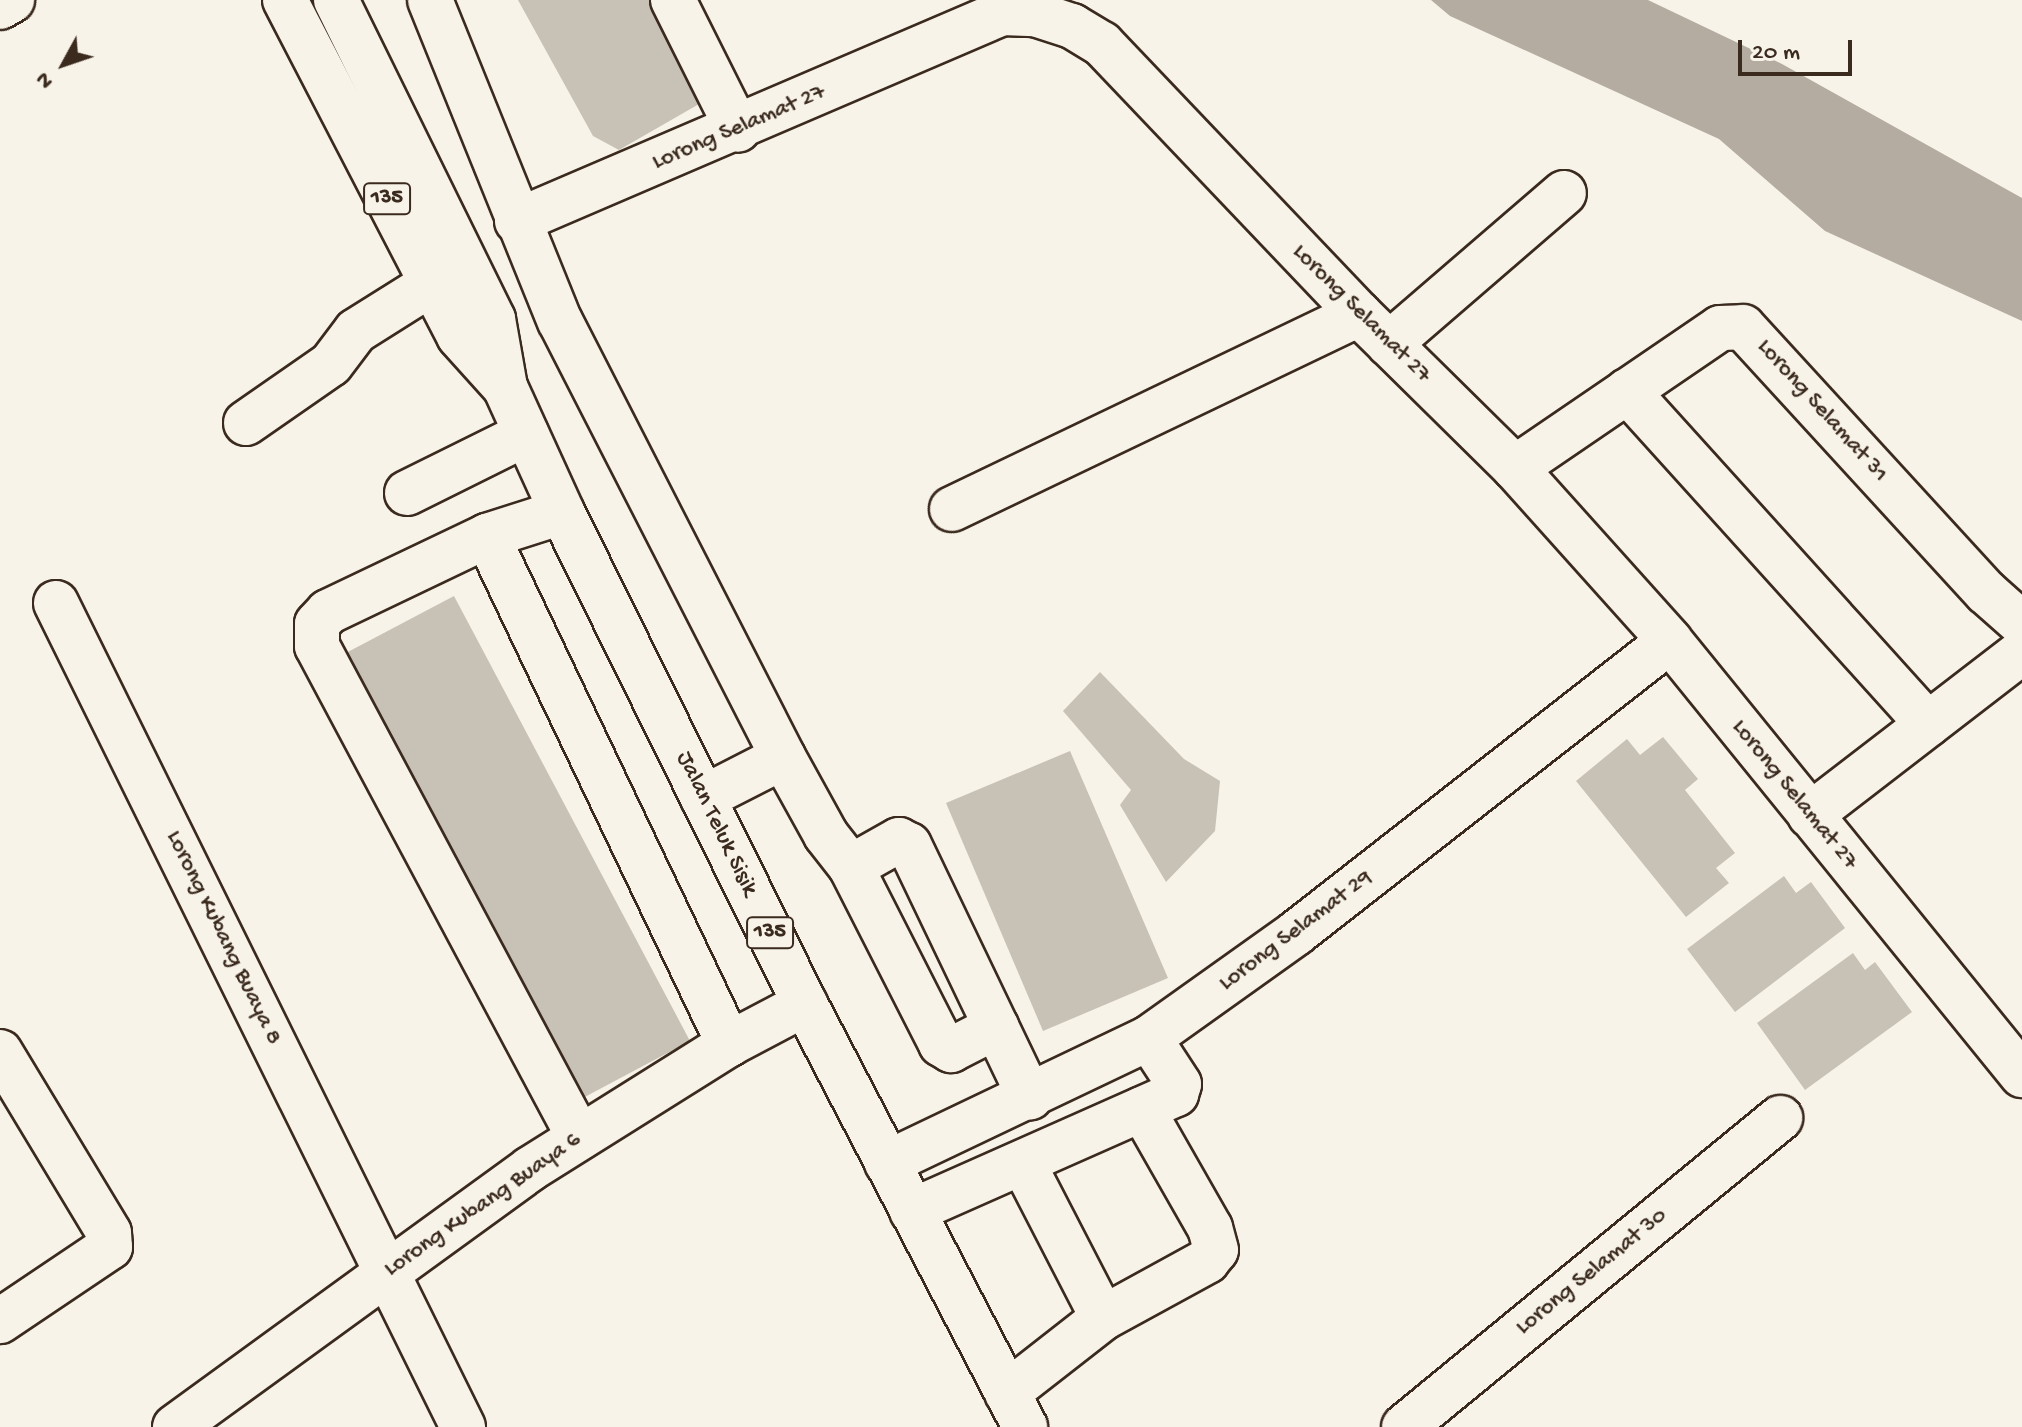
<!DOCTYPE html>
<style>
body{margin:0}
#map{position:relative;width:2022px;height:1427px;overflow:hidden;background:#f7f3e8;font-family:"Gochi Hand",sans-serif}
div>[style]{position:absolute}
[style*='--x']{left:calc(var(--x)*1px);top:calc(var(--y)*1px);width:calc(var(--w)*1px);rotate:calc(var(--a)*1deg)}
.water>*{inset:0;background:#b4aca0}
.building>*{inset:0;background:#c8c1b6}
.roads{filter:drop-shadow(2px 0 #3b2a1e) drop-shadow(-2px 0 #3b2a1e) drop-shadow(0 2px #3b2a1e) drop-shadow(0 -2px #3b2a1e)}
.minor>*{height:44px;margin:-22px;padding:0 22px;transform-origin:22px;border-radius:22px;background:#f7f3e8}
.major>*{height:44px;margin:-22px;padding:0 22px;transform-origin:22px;border-radius:22px;background:#f7f3e8}
span{translate:-50% -50%;white-space:nowrap;text-align:center;line-height:1.15;-webkit-text-stroke:8px #f7f3e8;paint-order:stroke}
.shield-label span{padding:2px 6px;background:#f7f3e8;border:2px solid;border-radius:6px;-webkit-text-stroke-width:0}
.shield-label{font-size:22px;color:#3b2a1e;font-weight:700}
.street-label{font-size:24px;color:#3b2a1e}
.north{position:absolute;left:24px;top:24px;width:80px;height:80px;-webkit-text-stroke:6px #f7f3e8;paint-order:stroke;rotate:230deg;font-size:22px;font-weight:700;line-height:32px;text-align:center;color:#3b2a1e}
.north::after{content:'';display:block;margin:auto;width:28px;height:36px;background:#3b2a1e;clip-path:polygon(50% 0,100% 100%,50% 72%,0 100%)}
.scale{position:absolute;left:1738px;top:40px;width:114px;height:36px;box-sizing:border-box;border:4px solid #3b2a1e;border-top:0;padding-left:10px;font-size:24px;line-height:28px;white-space:nowrap;color:#3b2a1e;-webkit-text-stroke:6px #f7f3e8;paint-order:stroke}
</style>
<div id="map">
<div class="water">
<i style="clip-path:polygon(1431px 0,1648px 0,1782px 64px,2022px 198px,2022px 321px,1825px 231px,1719px 139px,1450px 16px)"></i>
</div>
<div class="building">
<i style="clip-path:polygon(518px 0,662px 0,713px 96px,619px 150px,593px 136px)"></i>
<i style="clip-path:polygon(454px 596px,690px 1041px,581px 1099px,344px 654px)"></i>
<i style="clip-path:polygon(1100px 672px,1184px 759px,1220px 781px,1215px 831px,1166px 882px,1120px 805px,1131px 790px,1063px 711px)"></i>
<i style="clip-path:polygon(1663px 737px,1698px 779px,1685px 790px,1735px 853px,1716px 868px,1729px 883px,1686px 917px,1576px 781px,1627px 739px,1640px 755px)"></i>
<i style="clip-path:polygon(1070px 751px,1168px 978px,1043px 1031px,946px 803px)"></i>
<i style="clip-path:polygon(1784px 876px,1796px 893px,1811px 882px,1845px 928px,1735px 1012px,1687px 949px)"></i>
<i style="clip-path:polygon(1853px 953px,1865px 970px,1875px 962px,1912px 1012px,1805px 1090px,1757px 1023px)"></i>
</div>
<div class="roads">
<div class="minor">
<i style="--x:430;--y:0;--w:346;--a:68"></i>
<i style="--x:560;--y:321;--w:490;--a:62.9"></i>
<i style="--x:783;--y:757;--w:90;--a:152.9"></i>
<i style="--x:673;--y:0;--w:145;--a:63.4"></i>
<i style="--x:0;--y:7;--w:14;--a:-30"></i>
<i style="--x:517;--y:221;--w:528;--a:-23.21"></i>
<i style="--x:1002;--y:13;--w:33;--a:2"></i>
<i style="--x:1035;--y:14;--w:39;--a:18"></i>
<i style="--x:1072;--y:26;--w:35;--a:31"></i>
<i style="--x:1102;--y:44;--w:373;--a:46.4"></i>
<i style="--x:1359;--y:314;--w:219;--a:44.6"></i>
<i style="--x:1515;--y:468;--w:232;--a:48.1"></i>
<i style="--x:1670;--y:641;--w:559;--a:50.96"></i>
<i style="--x:1389;--y:344;--w:231;--a:-40.8"></i>
<i style="--x:1627;--y:391;--w:449;--a:47.9"></i>
<i style="--x:246;--y:423;--w:103;--a:-34.8"></i>
<i style="--x:331;--y:364;--w:41;--a:-52.9"></i>
<i style="--x:356;--y:331;--w:89;--a:-32.1"></i>
<i style="--x:1515;--y:468;--w:248;--a:-34.3"></i>
<i style="--x:1720;--y:328;--w:23;--a:-2"></i>
<i style="--x:1743;--y:327;--w:360;--a:47.5"></i>
<i style="--x:1986;--y:592;--w:48;--a:41.6"></i>
<i style="--x:407;--y:493;--w:133;--a:-26.4"></i>
<i style="--x:952;--y:509;--w:451;--a:-25.6"></i>
<i style="--x:562;--y:512;--w:79;--a:162.3"></i>
<i style="--x:487;--y:536;--w:563;--a:64.53"></i>
<i style="--x:487;--y:536;--w:176;--a:154.5"></i>
<i style="--x:328;--y:612;--w:16;--a:133"></i>
<i style="--x:317;--y:624;--w:22;--a:90"></i>
<i style="--x:317;--y:646;--w:557;--a:61.92"></i>
<i style="--x:56;--y:603;--w:919;--a:63.71"></i>
<i style="--x:783;--y:757;--w:89;--a:61.1"></i>
<i style="--x:826;--y:835;--w:41;--a:52"></i>
<i style="--x:851;--y:867;--w:199;--a:63"></i>
<i style="--x:941;--y:1044;--w:12;--a:31"></i>
<i style="--x:951;--y:1050;--w:51;--a:-27.1"></i>
<i style="--x:1810;--y:815;--w:267;--a:-37.6"></i>
<i style="--x:851;--y:867;--w:55;--a:-29.4"></i>
<i style="--x:899;--y:840;--w:11;--a:27"></i>
<i style="--x:909;--y:845;--w:280;--a:64.4"></i>
<i style="--x:0;--y:1052;--w:211;--a:58.9"></i>
<i style="--x:109;--y:1233;--w:14;--a:86"></i>
<i style="--x:110;--y:1247;--w:133;--a:146.1"></i>
<i style="--x:887;--y:1163;--w:290;--a:-25.5"></i>
<i style="--x:1149;--y:1038;--w:181;--a:-35.5"></i>
<i style="--x:1296;--y:933;--w:474;--a:-38"></i>
<i style="--x:1023;--y:1163;--w:174;--a:62.7"></i>
<i style="--x:912;--y:1211;--w:289;--a:-23.9"></i>
<i style="--x:1176;--y:1094;--w:10;--a:-73"></i>
<i style="--x:1179;--y:1084;--w:55;--a:-123.1"></i>
<i style="--x:1007;--y:1393;--w:122;--a:-38"></i>
<i style="--x:1103;--y:1318;--w:119;--a:-28.7"></i>
<i style="--x:1207;--y:1261;--w:14;--a:-51"></i>
<i style="--x:1216;--y:1250;--w:23;--a:-105"></i>
<i style="--x:1210;--y:1228;--w:137;--a:-119.7"></i>
<i style="--x:175;--y:1427;--w:439;--a:-36"></i>
<i style="--x:530;--y:1169;--w:235;--a:-32.1"></i>
<i style="--x:729;--y:1044;--w:86;--a:-27.8"></i>
<i style="--x:1404;--y:1427;--w:487;--a:-39.4"></i>
</div>
<div class="major">
<i style="--x:285;--y:0;--w:378;--a:62.6"></i>
<i style="--x:459;--y:336;--w:69;--a:48"></i>
<i style="--x:336;--y:0;--w:356;--a:63.8"></i>
<i style="--x:493;--y:319;--w:69;--a:80"></i>
<i style="--x:505;--y:387;--w:137;--a:65.5"></i>
<i style="--x:562;--y:512;--w:549;--a:63.72"></i>
<i style="--x:805;--y:1004;--w:477;--a:62.5"></i>
</div>
</div>
<div class="shield-label">
<span style="left:387px;top:199px">135</span>
<span style="left:770px;top:933px">135</span>
</div>
<div class="street-label">
<span style="left:739px;top:128px;rotate:-23deg">Lorong Selamat 27</span>
<span style="left:1361px;top:314px;rotate:45deg">Lorong Selamat 27</span>
<span style="left:1822px;top:411px;rotate:48deg">Lorong Selamat 31</span>
<span style="left:1794px;top:795px;rotate:51deg">Lorong Selamat 27</span>
<span style="left:716px;top:824px;rotate:64deg">Jalan Teluk Sisik</span>
<span style="left:1296px;top:931px;rotate:-37deg">Lorong Selamat 29</span>
<span style="left:223px;top:938px;rotate:64deg">Lorong Kubang Buaya 8</span>
<span style="left:483px;top:1205px;rotate:-35deg">Lorong Kubang Buaya 6</span>
<span style="left:1592px;top:1272px;rotate:-39deg">Lorong Selamat 30</span>
</div>
<div class="north">N</div>
<div class="scale">20 m</div>
</div>
